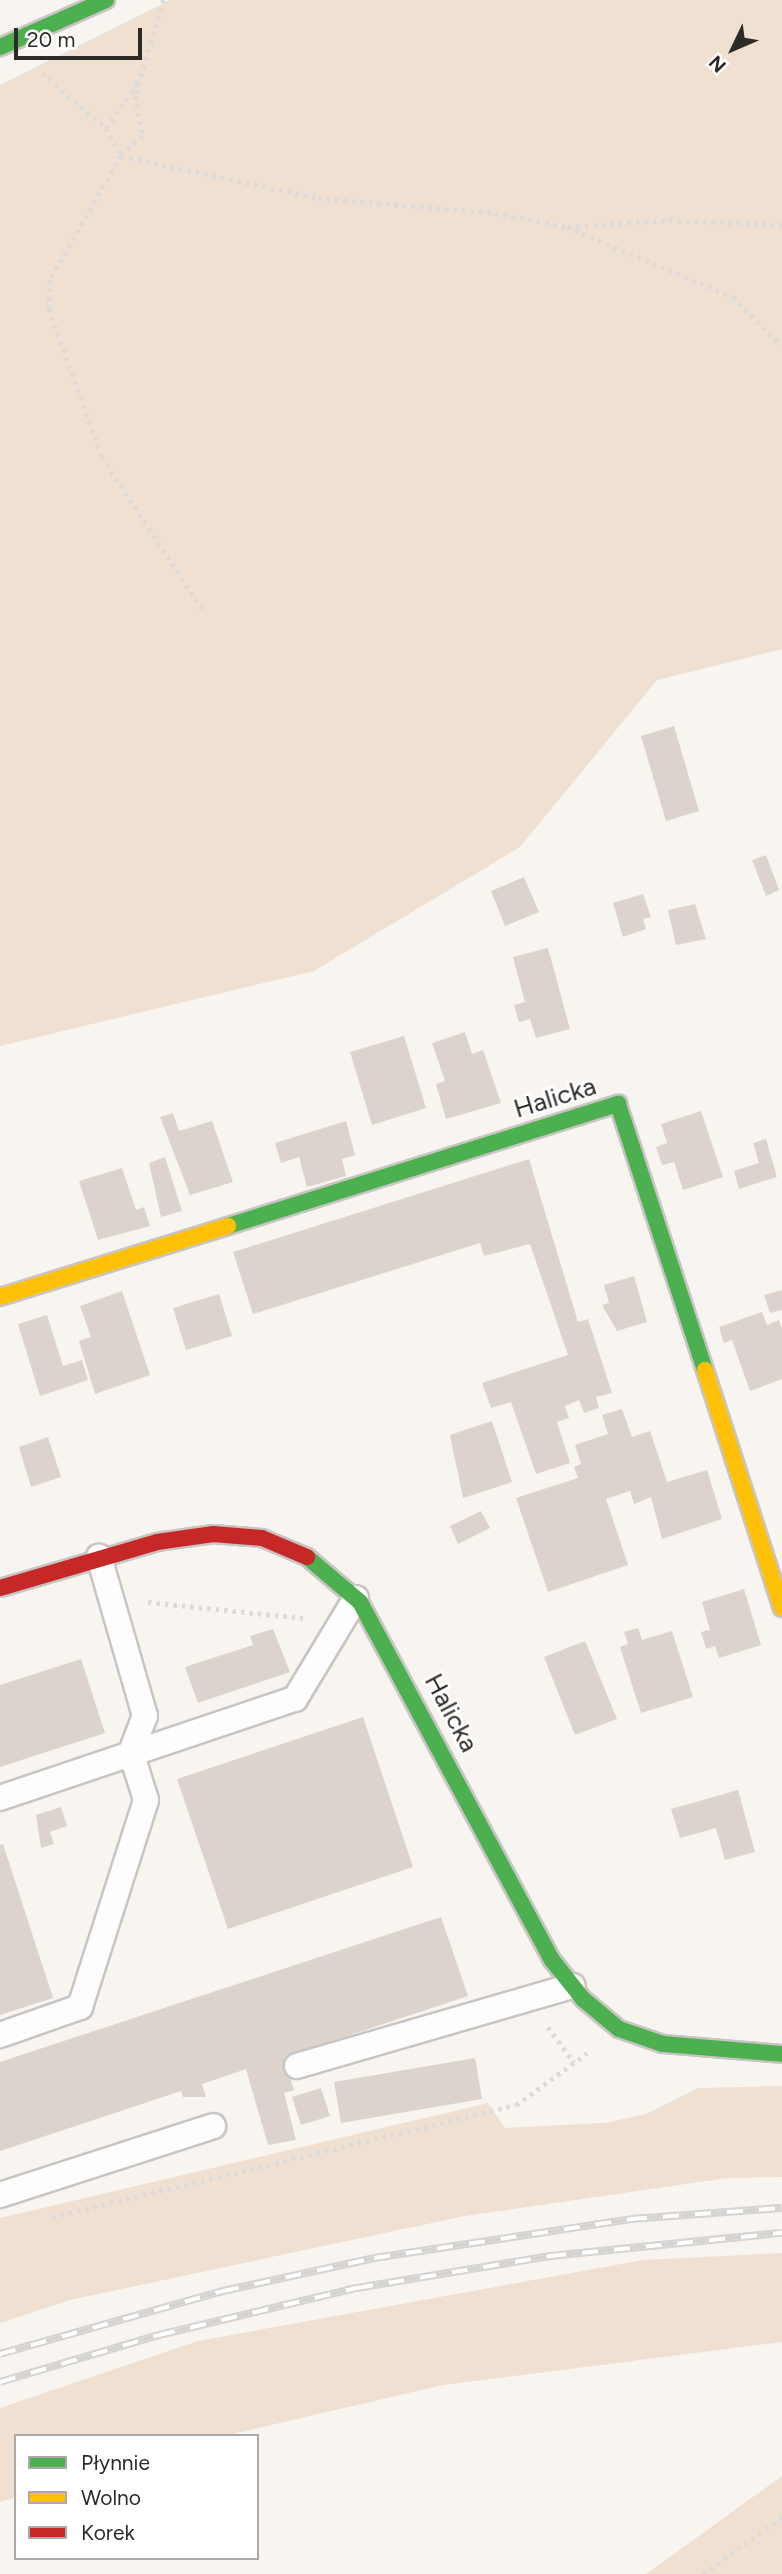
<!DOCTYPE html>
<meta charset="utf-8">
<style>
body{margin:0}
#map{position:relative;width:782px;height:2574px;overflow:hidden;background:#f8f4f0;font-family:Figtree,sans-serif}
div>[style]{position:absolute}
[style*='--x']{left:calc(var(--x)*1px);top:calc(var(--y)*1px);width:calc(var(--w)*1px);rotate:calc(var(--a)*1deg)}
.green>*{inset:0;background:#f0e0d1}
.building>*{inset:0;background:#dcd4cc}
.path>*{height:4.5px;margin-top:-2.25px;transform-origin:0;background:repeating-linear-gradient(90deg,#dddbda 0 3.5px,transparent 0 8.5px)}
.roads{filter:drop-shadow(2px 0 #c8c5c2) drop-shadow(-2px 0 #c8c5c2) drop-shadow(0 2px #c8c5c2) drop-shadow(0 -2px #c8c5c2)}
.lane>*{height:24px;margin:-12px;padding:0 12px;transform-origin:12px;border-radius:12px;background:#fefdfd}
.fast>*{height:16px;margin:-8px;padding:0 8px;transform-origin:8px;border-radius:8px;background:#4caf50}
.slow>*{height:16px;margin:-8px;padding:0 8px;transform-origin:8px;border-radius:8px;background:#ffc107}
.jam>*{height:16px;margin:-8px;padding:0 8px;transform-origin:8px;border-radius:8px;background:#c62828}
.rail>*{height:8px;margin-top:-4px;transform-origin:0;background:repeating-linear-gradient(90deg,#fff 0 16px,#d5d4d2 0 32px);box-sizing:border-box;border-block:2px solid #d5d4d2}
span{translate:-50% -50%;white-space:nowrap;text-align:center;line-height:1.15;-webkit-text-stroke:5px #fff;paint-order:stroke}
.street-label{font-size:26px;color:#2d2a27}
.legend{position:absolute;left:14px;top:2434px;width:245px;height:126px;box-sizing:border-box;background:#fff;border:2px solid #abaaa9;margin:0;padding:9px 12px;list-style:none;font-size:21px;color:#2d2a27}
.legend li{display:flex;align-items:center;gap:14px;height:35px}
.legend b{width:35px;border:2px solid #abaaa9}
.north{position:absolute;left:698px;top:14px;width:70px;height:70px;-webkit-text-stroke:5px #fff;paint-order:stroke;rotate:226deg;font-size:19px;font-weight:700;line-height:28px;text-align:center;color:#2d2a27}
.north::after{content:'';display:block;margin:auto;width:24px;height:32px;background:#2d2a27;clip-path:polygon(50% 0,100% 100%,50% 72%,0 100%)}
.scale{position:absolute;left:14px;top:28px;width:128px;height:32px;box-sizing:border-box;border:4px solid #2d2a27;border-top:0;padding-left:9px;font-size:21px;line-height:24px;white-space:nowrap;color:#2d2a27;-webkit-text-stroke:5px #fff;paint-order:stroke}
</style>
<div id="map">
<div class="green">
<i style="clip-path:polygon(170px 0,782px 0,782px 649px,657px 680px,520px 847px,314px 971px,0 1046px,0 85px)"></i>
<i style="clip-path:polygon(782px 2086px,782px 2177px,727px 2178px,465px 2216px,70px 2300px,0 2323px,0 2218px,488px 2103px,505px 2128px,605px 2123px,646px 2114px,698px 2088px)"></i>
<i style="clip-path:polygon(782px 2253px,782px 2342px,443px 2385px,224px 2436px,16px 2436px,16px 2497px,0 2502px,0 2408px,198px 2341px,643px 2260px)"></i>
<i style="clip-path:polygon(782px 2476px,782px 2574px,646px 2574px)"></i>
</div>
<div class="building">
<i style="clip-path:polygon(674px 726px,699px 811px,666px 821px,641px 736px)"></i>
<i style="clip-path:polygon(766px 855px,779px 890px,766px 896px,752px 860px)"></i>
<i style="clip-path:polygon(524px 877px,539px 912px,505px 926px,491px 891px)"></i>
<i style="clip-path:polygon(643px 894px,651px 917px,643px 919px,646px 929px,623px 937px,613px 903px)"></i>
<i style="clip-path:polygon(695px 904px,706px 939px,676px 945px,668px 910px)"></i>
<i style="clip-path:polygon(548px 948px,570px 1029px,536px 1038px,530px 1019px,519px 1022px,514px 1005px,525px 1002px,513px 957px)"></i>
<i style="clip-path:polygon(465px 1032px,472px 1054px,483px 1050px,501px 1103px,446px 1119px,436px 1084px,445px 1081px,432px 1043px)"></i>
<i style="clip-path:polygon(404px 1036px,426px 1108px,372px 1125px,350px 1052px)"></i>
<i style="clip-path:polygon(701px 1111px,723px 1177px,683px 1190px,674px 1162px,662px 1165px,656px 1147px,667px 1143px,661px 1124px)"></i>
<i style="clip-path:polygon(173px 1113px,179px 1131px,212px 1121px,233px 1182px,190px 1195px,160px 1117px)"></i>
<i style="clip-path:polygon(346px 1121px,355px 1155px,342px 1159px,346px 1176px,307px 1187px,299px 1157px,281px 1163px,275px 1143px)"></i>
<i style="clip-path:polygon(766px 1139px,777px 1177px,739px 1189px,734px 1171px,759px 1163px,753px 1143px)"></i>
<i style="clip-path:polygon(165px 1157px,182px 1211px,161px 1217px,149px 1163px)"></i>
<i style="clip-path:polygon(529px 1159px,578px 1322px,588px 1319px,612px 1393px,596px 1397px,599px 1408px,584px 1413px,579px 1400px,565px 1406px,569px 1418px,557px 1422px,570px 1463px,536px 1474px,511px 1402px,491px 1408px,482px 1383px,568px 1355px,530px 1244px,484px 1256px,480px 1243px,253px 1314px,233px 1252px)"></i>
<i style="clip-path:polygon(122px 1168px,136px 1210px,144px 1207px,150px 1226px,98px 1240px,79px 1181px)"></i>
<i style="clip-path:polygon(634px 1276px,647px 1322px,617px 1331px,602px 1305px,609px 1303px,604px 1285px)"></i>
<i style="clip-path:polygon(782px 1290px,782px 1310px,770px 1313px,764px 1295px)"></i>
<i style="clip-path:polygon(122px 1291px,150px 1375px,95px 1394px,79px 1341px,91px 1337px,80px 1306px)"></i>
<i style="clip-path:polygon(219px 1294px,232px 1336px,186px 1350px,173px 1308px)"></i>
<i style="clip-path:polygon(762px 1312px,767px 1325px,779px 1320px,782px 1329px,782px 1379px,750px 1391px,732px 1340px,724px 1343px,719px 1327px)"></i>
<i style="clip-path:polygon(47px 1315px,63px 1366px,82px 1360px,88px 1380px,40px 1396px,18px 1324px)"></i>
<i style="clip-path:polygon(622px 1409px,632px 1437px,650px 1431px,667px 1482px,707px 1470px,722px 1519px,662px 1539px,651px 1497px,634px 1504px,630px 1491px,606px 1499px,628px 1565px,548px 1592px,516px 1498px,578px 1478px,574px 1467px,581px 1464px,575px 1445px,608px 1434px,602px 1415px)"></i>
<i style="clip-path:polygon(492px 1421px,512px 1482px,463px 1498px,450px 1435px)"></i>
<i style="clip-path:polygon(48px 1437px,61px 1477px,31px 1487px,19px 1447px)"></i>
<i style="clip-path:polygon(481px 1511px,490px 1528px,458px 1544px,450px 1526px)"></i>
<i style="clip-path:polygon(744px 1589px,761px 1645px,719px 1658px,715px 1646px,706px 1649px,701px 1632px,710px 1630px,702px 1602px)"></i>
<i style="clip-path:polygon(638px 1628px,642px 1640px,672px 1631px,693px 1697px,641px 1713px,620px 1647px,628px 1644px,624px 1632px)"></i>
<i style="clip-path:polygon(273px 1629px,290px 1672px,198px 1703px,185px 1667px,253px 1645px,250px 1636px)"></i>
<i style="clip-path:polygon(585px 1641px,617px 1719px,575px 1735px,544px 1657px)"></i>
<i style="clip-path:polygon(81px 1659px,105px 1733px,0 1767px,0 1685px)"></i>
<i style="clip-path:polygon(363px 1717px,413px 1867px,228px 1929px,177px 1779px)"></i>
<i style="clip-path:polygon(738px 1790px,755px 1852px,725px 1860px,716px 1828px,680px 1838px,671px 1809px)"></i>
<i style="clip-path:polygon(61px 1807px,67px 1826px,50px 1832px,54px 1844px,41px 1848px,36px 1815px)"></i>
<i style="clip-path:polygon(3px 1844px,53px 1998px,0 2015px,0 1845px)"></i>
<i style="clip-path:polygon(441px 1917px,468px 1996px,284px 2057px,294px 2090px,284px 2093px,296px 2140px,268px 2145px,246px 2069px,202px 2084px,206px 2097px,183px 2097px,181px 2091px,0 2151px,0 2062px)"></i>
<i style="clip-path:polygon(475px 2058px,482px 2099px,341px 2123px,334px 2082px)"></i>
<i style="clip-path:polygon(321px 2088px,330px 2116px,301px 2125px,292px 2097px)"></i>
</div>
<div class="path">
<i style="--x:164;--y:0;--w:100;--a:106.8"></i>
<i style="--x:135;--y:96;--w:41;--a:78.7"></i>
<i style="--x:143;--y:136;--w:30;--a:138"></i>
<i style="--x:121;--y:156;--w:143;--a:119.8"></i>
<i style="--x:50;--y:280;--w:29;--a:92"></i>
<i style="--x:49;--y:309;--w:157;--a:70.3"></i>
<i style="--x:102;--y:457;--w:186;--a:56.7"></i>
<i style="--x:42;--y:73;--w:84;--a:40.7"></i>
<i style="--x:106;--y:128;--w:32;--a:62"></i>
<i style="--x:121;--y:156;--w:201;--a:12"></i>
<i style="--x:318;--y:198;--w:178;--a:4.8"></i>
<i style="--x:495;--y:213;--w:73;--a:11"></i>
<i style="--x:567;--y:227;--w:180;--a:22.9"></i>
<i style="--x:733;--y:297;--w:69;--a:45"></i>
<i style="--x:106;--y:128;--w:55;--a:-54.6"></i>
<i style="--x:568;--y:227;--w:101;--a:-4"></i>
<i style="--x:669;--y:220;--w:113;--a:2.5"></i>
<i style="--x:148;--y:1602;--w:156;--a:5.9"></i>
<i style="--x:548;--y:2027;--w:44;--a:53.4"></i>
<i style="--x:52;--y:2217;--w:477;--a:-13.6"></i>
<i style="--x:516;--y:2105;--w:88;--a:-36.2"></i>
<i style="--x:703;--y:2574;--w:97;--a:-35.8"></i>
</div>
<div class="roads">
<div class="lane">
<i style="--x:0;--y:1798;--w:311;--a:-18.6"></i>
<i style="--x:295;--y:1699;--w:118;--a:-58.9"></i>
<i style="--x:0;--y:2035;--w:85;--a:-19.3"></i>
<i style="--x:80;--y:2007;--w:217;--a:-72.3"></i>
<i style="--x:146;--y:1800;--w:50;--a:-107.4"></i>
<i style="--x:131;--y:1752;--w:39;--a:-69"></i>
<i style="--x:145;--y:1716;--w:166;--a:-106.1"></i>
<i style="--x:297;--y:2066;--w:287;--a:-16.2"></i>
<i style="--x:0;--y:2195;--w:224;--a:-17.9"></i>
</div>
<div class="fast">
<i style="--x:0;--y:47;--w:116;--a:-23.9"></i>
<i style="--x:228;--y:1226;--w:409;--a:-17.4"></i>
<i style="--x:618;--y:1104;--w:280;--a:71.9"></i>
<i style="--x:307;--y:1557;--w:70;--a:40.3"></i>
<i style="--x:360;--y:1602;--w:406;--a:61.8"></i>
<i style="--x:552;--y:1960;--w:50;--a:51.5"></i>
<i style="--x:583;--y:1999;--w:47;--a:39.8"></i>
<i style="--x:619;--y:2029;--w:46;--a:18.8"></i>
<i style="--x:663;--y:2044;--w:119;--a:4.8"></i>
</div>
<div class="slow">
<i style="--x:0;--y:1297;--w:239;--a:-17.3"></i>
<i style="--x:705;--y:1370;--w:250;--a:72.1"></i>
</div>
<div class="jam">
<i style="--x:0;--y:1588;--w:164;--a:-16.3"></i>
<i style="--x:157;--y:1542;--w:57;--a:-8.1"></i>
<i style="--x:213;--y:1534;--w:49;--a:4.7"></i>
<i style="--x:262;--y:1538;--w:49;--a:22.9"></i>
</div>
</div>
<div class="rail">
<i style="--x:0;--y:2354;--w:232;--a:-15.8"></i>
<i style="--x:223;--y:2291;--w:155;--a:-12.3"></i>
<i style="--x:374;--y:2258;--w:260;--a:-8.6"></i>
<i style="--x:631;--y:2219;--w:151;--a:-4.2"></i>
<i style="--x:0;--y:2382;--w:166;--a:-16.5"></i>
<i style="--x:159;--y:2335;--w:204;--a:-13.4"></i>
<i style="--x:357;--y:2288;--w:196;--a:-9.4"></i>
<i style="--x:550;--y:2256;--w:233;--a:-5.7"></i>
</div>
<div class="street-label">
<span style="left:555px;top:1098px;rotate:-17deg">Halicka</span>
<span style="left:451px;top:1713px;rotate:62deg">Halicka</span>
</div>
<ul class="legend">
<li><b style="height:9px;background:#4caf50"></b>Płynnie</li>
<li><b style="height:9px;background:#ffc107"></b>Wolno</li>
<li><b style="height:9px;background:#c62828"></b>Korek</li>
</ul>
<div class="north">N</div>
<div class="scale">20 m</div>
</div>
